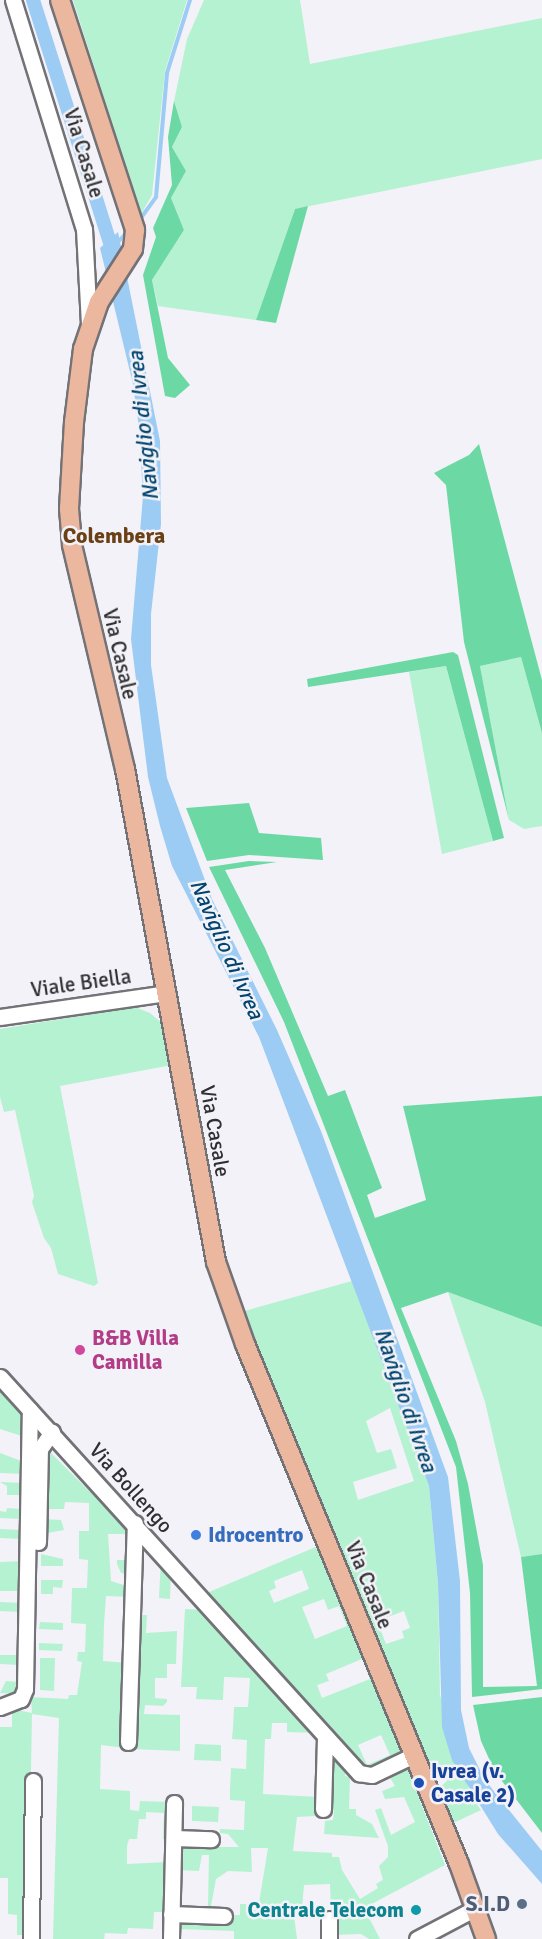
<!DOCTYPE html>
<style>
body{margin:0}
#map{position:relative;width:542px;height:1939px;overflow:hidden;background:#f3f2f8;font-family:Signika,sans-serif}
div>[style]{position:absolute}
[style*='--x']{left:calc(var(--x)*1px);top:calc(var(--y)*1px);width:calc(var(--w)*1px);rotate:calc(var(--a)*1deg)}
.green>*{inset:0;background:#b5f2d1}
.forest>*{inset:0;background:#6cd9a5}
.water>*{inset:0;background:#9cccf4}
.stream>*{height:4px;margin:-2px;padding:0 2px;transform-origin:2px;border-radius:2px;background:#9cccf4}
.canal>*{height:14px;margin:-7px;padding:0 7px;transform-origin:7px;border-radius:7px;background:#9cccf4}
.roads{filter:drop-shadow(2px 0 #737377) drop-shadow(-2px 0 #737377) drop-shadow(0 2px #737377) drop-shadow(0 -2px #737377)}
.minor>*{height:15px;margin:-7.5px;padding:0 7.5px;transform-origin:7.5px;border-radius:7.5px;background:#fff}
.major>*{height:18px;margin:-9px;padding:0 9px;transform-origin:9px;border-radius:9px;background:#ecb79f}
.dots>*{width:16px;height:16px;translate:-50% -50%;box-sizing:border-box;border:3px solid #f3f2f8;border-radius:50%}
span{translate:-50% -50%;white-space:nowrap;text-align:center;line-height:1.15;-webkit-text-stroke:5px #f3f2f8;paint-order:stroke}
.street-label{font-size:21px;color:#303032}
.hotel-label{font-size:21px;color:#b23c85;font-weight:700}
.left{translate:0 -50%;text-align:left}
.shop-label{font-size:21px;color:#366cbe;font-weight:700}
.transit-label{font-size:21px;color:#164399;font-weight:700}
.service-label{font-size:21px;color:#4e5e75;font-weight:700}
.right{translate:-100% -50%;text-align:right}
.culture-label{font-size:21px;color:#0d838f;font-weight:700}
.water-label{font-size:22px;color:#00456f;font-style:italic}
.neighbourhood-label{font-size:22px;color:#6a4116;font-weight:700}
</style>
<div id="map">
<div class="green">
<i style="clip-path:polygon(73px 0,187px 0,165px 71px,152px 195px,141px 214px)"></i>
<i style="clip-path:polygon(204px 0,300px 0,310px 64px,542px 18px,542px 159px,295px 209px,256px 320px,158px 306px,152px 280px,184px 230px,171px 198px,186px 171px,172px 147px,182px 127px,174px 101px,187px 39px)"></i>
<i style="clip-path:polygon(521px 657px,542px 733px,542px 826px,524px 829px,509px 820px,480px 666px)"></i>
<i style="clip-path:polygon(446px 666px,493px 841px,442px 854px,409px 672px)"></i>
<i style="clip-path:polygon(135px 1007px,150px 1013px,164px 1025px,172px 1065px,60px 1086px,98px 1283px,94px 1286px,58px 1274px,51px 1248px,44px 1238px,32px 1202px,34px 1196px,15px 1110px,4px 1112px,0 1097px,0 1029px)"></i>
<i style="clip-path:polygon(evenodd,352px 1281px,429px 1486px,438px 1583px,440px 1695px,471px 1796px,481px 1810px,449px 1825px,438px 1801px,438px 1789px,447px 1781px,441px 1768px,423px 1761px,241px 1312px,352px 1281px,390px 1408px,414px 1481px,358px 1500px,353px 1482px,397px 1468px,391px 1449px,377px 1453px,366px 1421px,390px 1408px,352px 1281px,404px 1611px,410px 1628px,402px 1631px,404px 1638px,386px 1644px,380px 1628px,387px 1625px,385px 1618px,404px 1611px)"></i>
<i style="clip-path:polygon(448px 1292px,542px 1327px,542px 1554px,521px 1557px,485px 1402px)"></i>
<i style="clip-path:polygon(0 1383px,27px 1411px,28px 1438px,0 1429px)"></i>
<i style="clip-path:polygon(47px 1449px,90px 1492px,101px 1492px,132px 1524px,131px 1575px,121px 1573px,117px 1564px,117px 1560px,128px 1560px,129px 1534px,108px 1534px,111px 1581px,130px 1587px,130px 1597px,106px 1596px,104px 1624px,103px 1661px,128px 1663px,125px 1748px,101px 1745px,100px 1789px,130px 1791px,130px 1810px,139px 1811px,140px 1801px,169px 1802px,168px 1839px,163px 1839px,164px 1813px,146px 1812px,146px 1819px,139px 1819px,137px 1839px,129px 1839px,127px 1846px,127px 1864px,167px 1862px,165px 1912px,154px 1912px,153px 1929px,128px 1928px,127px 1934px,105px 1933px,104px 1939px,53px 1939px,59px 1718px,32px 1714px,28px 1935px,17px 1935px,17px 1915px,8px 1914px,8px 1878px,0 1878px,0 1727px,12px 1727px,12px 1709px,32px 1713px,31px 1697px,68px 1699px,69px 1695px,77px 1695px,82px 1662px,77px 1661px,78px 1652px,85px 1652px,86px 1624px,71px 1623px,72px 1588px,87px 1588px,88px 1560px,79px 1559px,79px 1531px,89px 1531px,89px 1503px,65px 1502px,64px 1509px,43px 1509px)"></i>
<i style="clip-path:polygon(0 1453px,24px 1462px,24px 1474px,0 1473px)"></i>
<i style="clip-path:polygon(0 1482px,24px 1483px,23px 1495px,7px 1495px,7px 1486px)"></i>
<i style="clip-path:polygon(7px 1508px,22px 1509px,22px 1519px,0 1518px,0 1511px,6px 1512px)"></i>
<i style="clip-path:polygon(42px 1519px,61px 1520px,64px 1530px,42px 1534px)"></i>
<i style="clip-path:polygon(0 1529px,21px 1530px,21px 1539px,0 1538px)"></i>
<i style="clip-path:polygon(evenodd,318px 1546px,402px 1753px,367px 1772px,202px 1595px,318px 1546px,302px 1570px,309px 1589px,274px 1603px,269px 1591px,276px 1588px,274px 1581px,302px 1570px,318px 1546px,324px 1599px,328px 1610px,339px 1606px,347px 1626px,315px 1639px,302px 1607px,324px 1599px,318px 1546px,362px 1659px,370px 1679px,322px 1698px,317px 1685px,329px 1681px,326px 1674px,362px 1659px,318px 1546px,381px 1735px,390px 1755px,367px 1765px,358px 1745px,381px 1735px)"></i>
<i style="clip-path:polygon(41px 1554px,63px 1559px,63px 1566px,41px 1566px)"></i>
<i style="clip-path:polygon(161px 1557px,171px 1568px,170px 1599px,159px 1598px)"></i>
<i style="clip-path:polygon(23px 1561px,23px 1591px,0 1591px,0 1562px)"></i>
<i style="clip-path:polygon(41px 1580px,63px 1580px,62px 1588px,53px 1587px,53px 1594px,41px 1594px)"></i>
<i style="clip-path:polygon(0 1602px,22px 1603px,22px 1612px,0 1611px)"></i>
<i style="clip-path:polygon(185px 1609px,206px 1610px,318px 1733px,287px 1732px,287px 1723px,272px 1723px,271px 1739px,265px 1739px,263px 1794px,319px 1797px,316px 1816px,297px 1817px,293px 1851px,332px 1853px,332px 1857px,339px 1857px,342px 1870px,360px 1899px,378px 1888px,376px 1884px,383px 1880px,379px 1866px,388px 1857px,388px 1846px,375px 1810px,381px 1808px,391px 1835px,415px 1822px,404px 1797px,385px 1799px,382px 1791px,395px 1786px,389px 1776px,405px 1762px,445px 1865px,364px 1908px,380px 1939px,369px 1939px,361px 1934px,332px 1935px,330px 1884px,304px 1885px,302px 1907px,293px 1908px,297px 1939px,234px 1939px,234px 1931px,178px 1929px,178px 1916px,240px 1915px,240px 1904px,246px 1904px,246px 1909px,258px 1909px,268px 1848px,251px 1848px,252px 1872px,228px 1871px,216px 1879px,211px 1906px,208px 1906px,209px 1855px,202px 1855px,199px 1871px,177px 1870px,178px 1847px,239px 1847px,228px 1834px,220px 1833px,220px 1829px,244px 1830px,245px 1801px,230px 1800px,230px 1790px,231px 1768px,246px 1769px,247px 1740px,232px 1739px,233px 1728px,234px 1707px,248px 1707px,250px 1678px,224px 1677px,223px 1700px,196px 1699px,197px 1687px,181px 1687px)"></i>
<i style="clip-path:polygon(135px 1615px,147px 1615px,146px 1633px,177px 1631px,176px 1664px,167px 1664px,167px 1678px,155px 1678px,155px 1698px,167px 1699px,167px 1702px,163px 1706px,145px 1705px,144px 1714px,180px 1715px,180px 1751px,132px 1749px)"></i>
<i style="clip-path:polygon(40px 1622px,63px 1623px,63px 1630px,39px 1629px)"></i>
<i style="clip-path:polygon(39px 1643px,63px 1644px,62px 1651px,39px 1650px)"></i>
<i style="clip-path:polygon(0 1655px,20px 1655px,20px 1665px,0 1664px)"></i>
<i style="clip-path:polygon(40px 1658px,55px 1658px,54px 1691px,40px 1690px)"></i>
<i style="clip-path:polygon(6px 1681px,19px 1682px,19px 1694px,0 1693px)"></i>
<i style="clip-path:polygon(195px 1744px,221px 1745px,221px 1761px,194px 1760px)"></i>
<i style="clip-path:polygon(328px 1744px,347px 1765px,345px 1776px,350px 1777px,349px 1809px,356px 1809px,356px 1815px,372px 1824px,379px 1838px,324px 1834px,325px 1821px,333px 1820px,334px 1810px,326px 1809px)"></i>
<i style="clip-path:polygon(192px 1806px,219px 1807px,218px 1822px,192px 1821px)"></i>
</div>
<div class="forest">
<i style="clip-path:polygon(174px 101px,182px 127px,172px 147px,186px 171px,171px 198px,184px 230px,152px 280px,168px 358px,190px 385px,175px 398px,165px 396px,143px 275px,156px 237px,153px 228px,172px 185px,168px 137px)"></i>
<i style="clip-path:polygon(308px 206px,276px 323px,256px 320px,295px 209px)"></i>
<i style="clip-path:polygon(479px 444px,542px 680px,542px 733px,521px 657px,480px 666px,509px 820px,464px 642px,446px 485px,434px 473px,469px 455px)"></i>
<i style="clip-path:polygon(453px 652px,458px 655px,504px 838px,493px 841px,446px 666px,308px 687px,307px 679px)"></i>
<i style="clip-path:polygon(249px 803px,259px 833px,321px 838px,323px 860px,249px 855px,207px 861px,186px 808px)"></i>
<i style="clip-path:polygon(249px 861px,277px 862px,225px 870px,265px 948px,328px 1096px,345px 1090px,382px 1188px,367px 1195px,375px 1218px,426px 1200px,403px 1106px,542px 1096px,542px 1327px,448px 1292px,401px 1308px,456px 1441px,468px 1484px,483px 1565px,483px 1687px,537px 1686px,521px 1557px,542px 1554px,542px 1689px,472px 1697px,470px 1593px,456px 1467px,284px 1022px,209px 867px)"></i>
<i style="clip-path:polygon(542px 1697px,542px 1833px,495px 1772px,481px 1741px,473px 1705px)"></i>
</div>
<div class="water">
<i style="clip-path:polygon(118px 232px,160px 441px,161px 524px,151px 614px,151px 665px,167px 778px,212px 899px,277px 1030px,321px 1131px,448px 1477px,460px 1581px,461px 1710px,469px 1748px,485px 1780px,542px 1851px,542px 1884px,498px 1834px,452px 1760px,442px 1727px,438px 1583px,429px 1486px,259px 1037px,172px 866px,160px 826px,148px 777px,131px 639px,143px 496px,139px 428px,133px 384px,100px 248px)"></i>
</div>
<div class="stream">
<i style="--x:138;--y:222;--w:31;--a:-54"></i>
<i style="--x:156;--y:197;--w:124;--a:-84.9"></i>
<i style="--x:167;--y:73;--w:77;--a:-72.5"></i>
<i style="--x:117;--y:243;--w:16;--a:-47"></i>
</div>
<div class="canal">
<i style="--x:33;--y:0;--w:269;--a:72.4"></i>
</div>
<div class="roads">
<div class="minor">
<i style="--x:13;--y:0;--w:240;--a:72.8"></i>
<i style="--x:84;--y:229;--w:94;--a:87"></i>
<i style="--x:0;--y:1017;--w:169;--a:-8.2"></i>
<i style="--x:0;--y:1377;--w:535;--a:47.81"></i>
<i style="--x:359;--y:1773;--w:13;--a:9"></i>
<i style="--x:372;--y:1775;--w:47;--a:-25.5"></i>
<i style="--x:38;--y:1542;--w:93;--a:-88.8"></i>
<i style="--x:40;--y:1449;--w:21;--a:-55"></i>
<i style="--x:0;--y:1707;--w:22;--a:-21"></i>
<i style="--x:21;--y:1699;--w:11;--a:-68"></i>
<i style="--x:25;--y:1689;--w:279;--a:-89"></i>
<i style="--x:128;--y:1742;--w:219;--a:-88.2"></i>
<i style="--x:323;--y:1809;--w:73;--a:-88.4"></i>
<i style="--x:174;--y:1838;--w:37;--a:2"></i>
<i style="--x:171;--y:1914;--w:53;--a:2.2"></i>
<i style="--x:329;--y:1919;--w:20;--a:90"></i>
<i style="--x:31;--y:1939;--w:158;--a:-89.3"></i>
<i style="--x:171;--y:1939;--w:136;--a:-88.7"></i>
<i style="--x:417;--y:1939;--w:64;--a:-27.8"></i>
</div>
<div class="major">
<i style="--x:60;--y:0;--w:242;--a:71.9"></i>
<i style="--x:135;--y:230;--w:19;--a:96"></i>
<i style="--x:133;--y:249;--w:63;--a:122.7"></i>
<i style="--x:99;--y:302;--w:50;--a:108.8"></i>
<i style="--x:83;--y:349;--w:74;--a:97"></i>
<i style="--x:74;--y:422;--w:87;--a:93.3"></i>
<i style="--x:69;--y:509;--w:36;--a:85"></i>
<i style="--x:72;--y:545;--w:230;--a:76.7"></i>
<i style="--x:125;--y:769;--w:501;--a:79.54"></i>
<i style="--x:216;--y:1262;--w:87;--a:70.5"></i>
<i style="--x:245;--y:1344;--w:562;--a:67.63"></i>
<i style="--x:459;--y:1864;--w:80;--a:70.2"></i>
</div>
</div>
<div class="dots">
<i style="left:80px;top:1350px;background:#d1479c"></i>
<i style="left:196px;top:1535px;background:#3f7fe0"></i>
<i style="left:419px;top:1783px;background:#1a4fb4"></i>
<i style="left:522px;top:1904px;background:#5c6f8a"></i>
<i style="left:416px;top:1910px;background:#0f9aa8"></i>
</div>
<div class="street-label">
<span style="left:84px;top:153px;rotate:73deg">Via Casale</span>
<span style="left:120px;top:654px;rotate:77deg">Via Casale</span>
<span style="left:81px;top:983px;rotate:-8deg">Viale Biella</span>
<span style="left:215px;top:1131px;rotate:80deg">Via Casale</span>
<span style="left:131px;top:1488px;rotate:48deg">Via Bollengo</span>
<span style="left:369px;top:1585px;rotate:68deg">Via Casale</span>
</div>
<div class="hotel-label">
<span class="left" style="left:92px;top:1350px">B&amp;B Villa<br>Camilla</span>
</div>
<div class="shop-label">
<span class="left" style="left:208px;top:1535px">Idrocentro</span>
</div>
<div class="transit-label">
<span class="left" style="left:431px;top:1783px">Ivrea (v.<br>Casale 2)</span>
</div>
<div class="service-label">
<span class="right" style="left:510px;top:1904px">S.I.D</span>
</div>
<div class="culture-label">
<span class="right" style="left:404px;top:1910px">Centrale Telecom</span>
</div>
<div class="water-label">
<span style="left:143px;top:426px;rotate:-96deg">Naviglio di Ivrea</span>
<span style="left:227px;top:949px;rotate:66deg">Naviglio di Ivrea</span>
<span style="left:406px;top:1400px;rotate:71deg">Naviglio di Ivrea</span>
</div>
<div class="neighbourhood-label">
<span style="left:114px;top:536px">Colembera</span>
</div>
</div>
